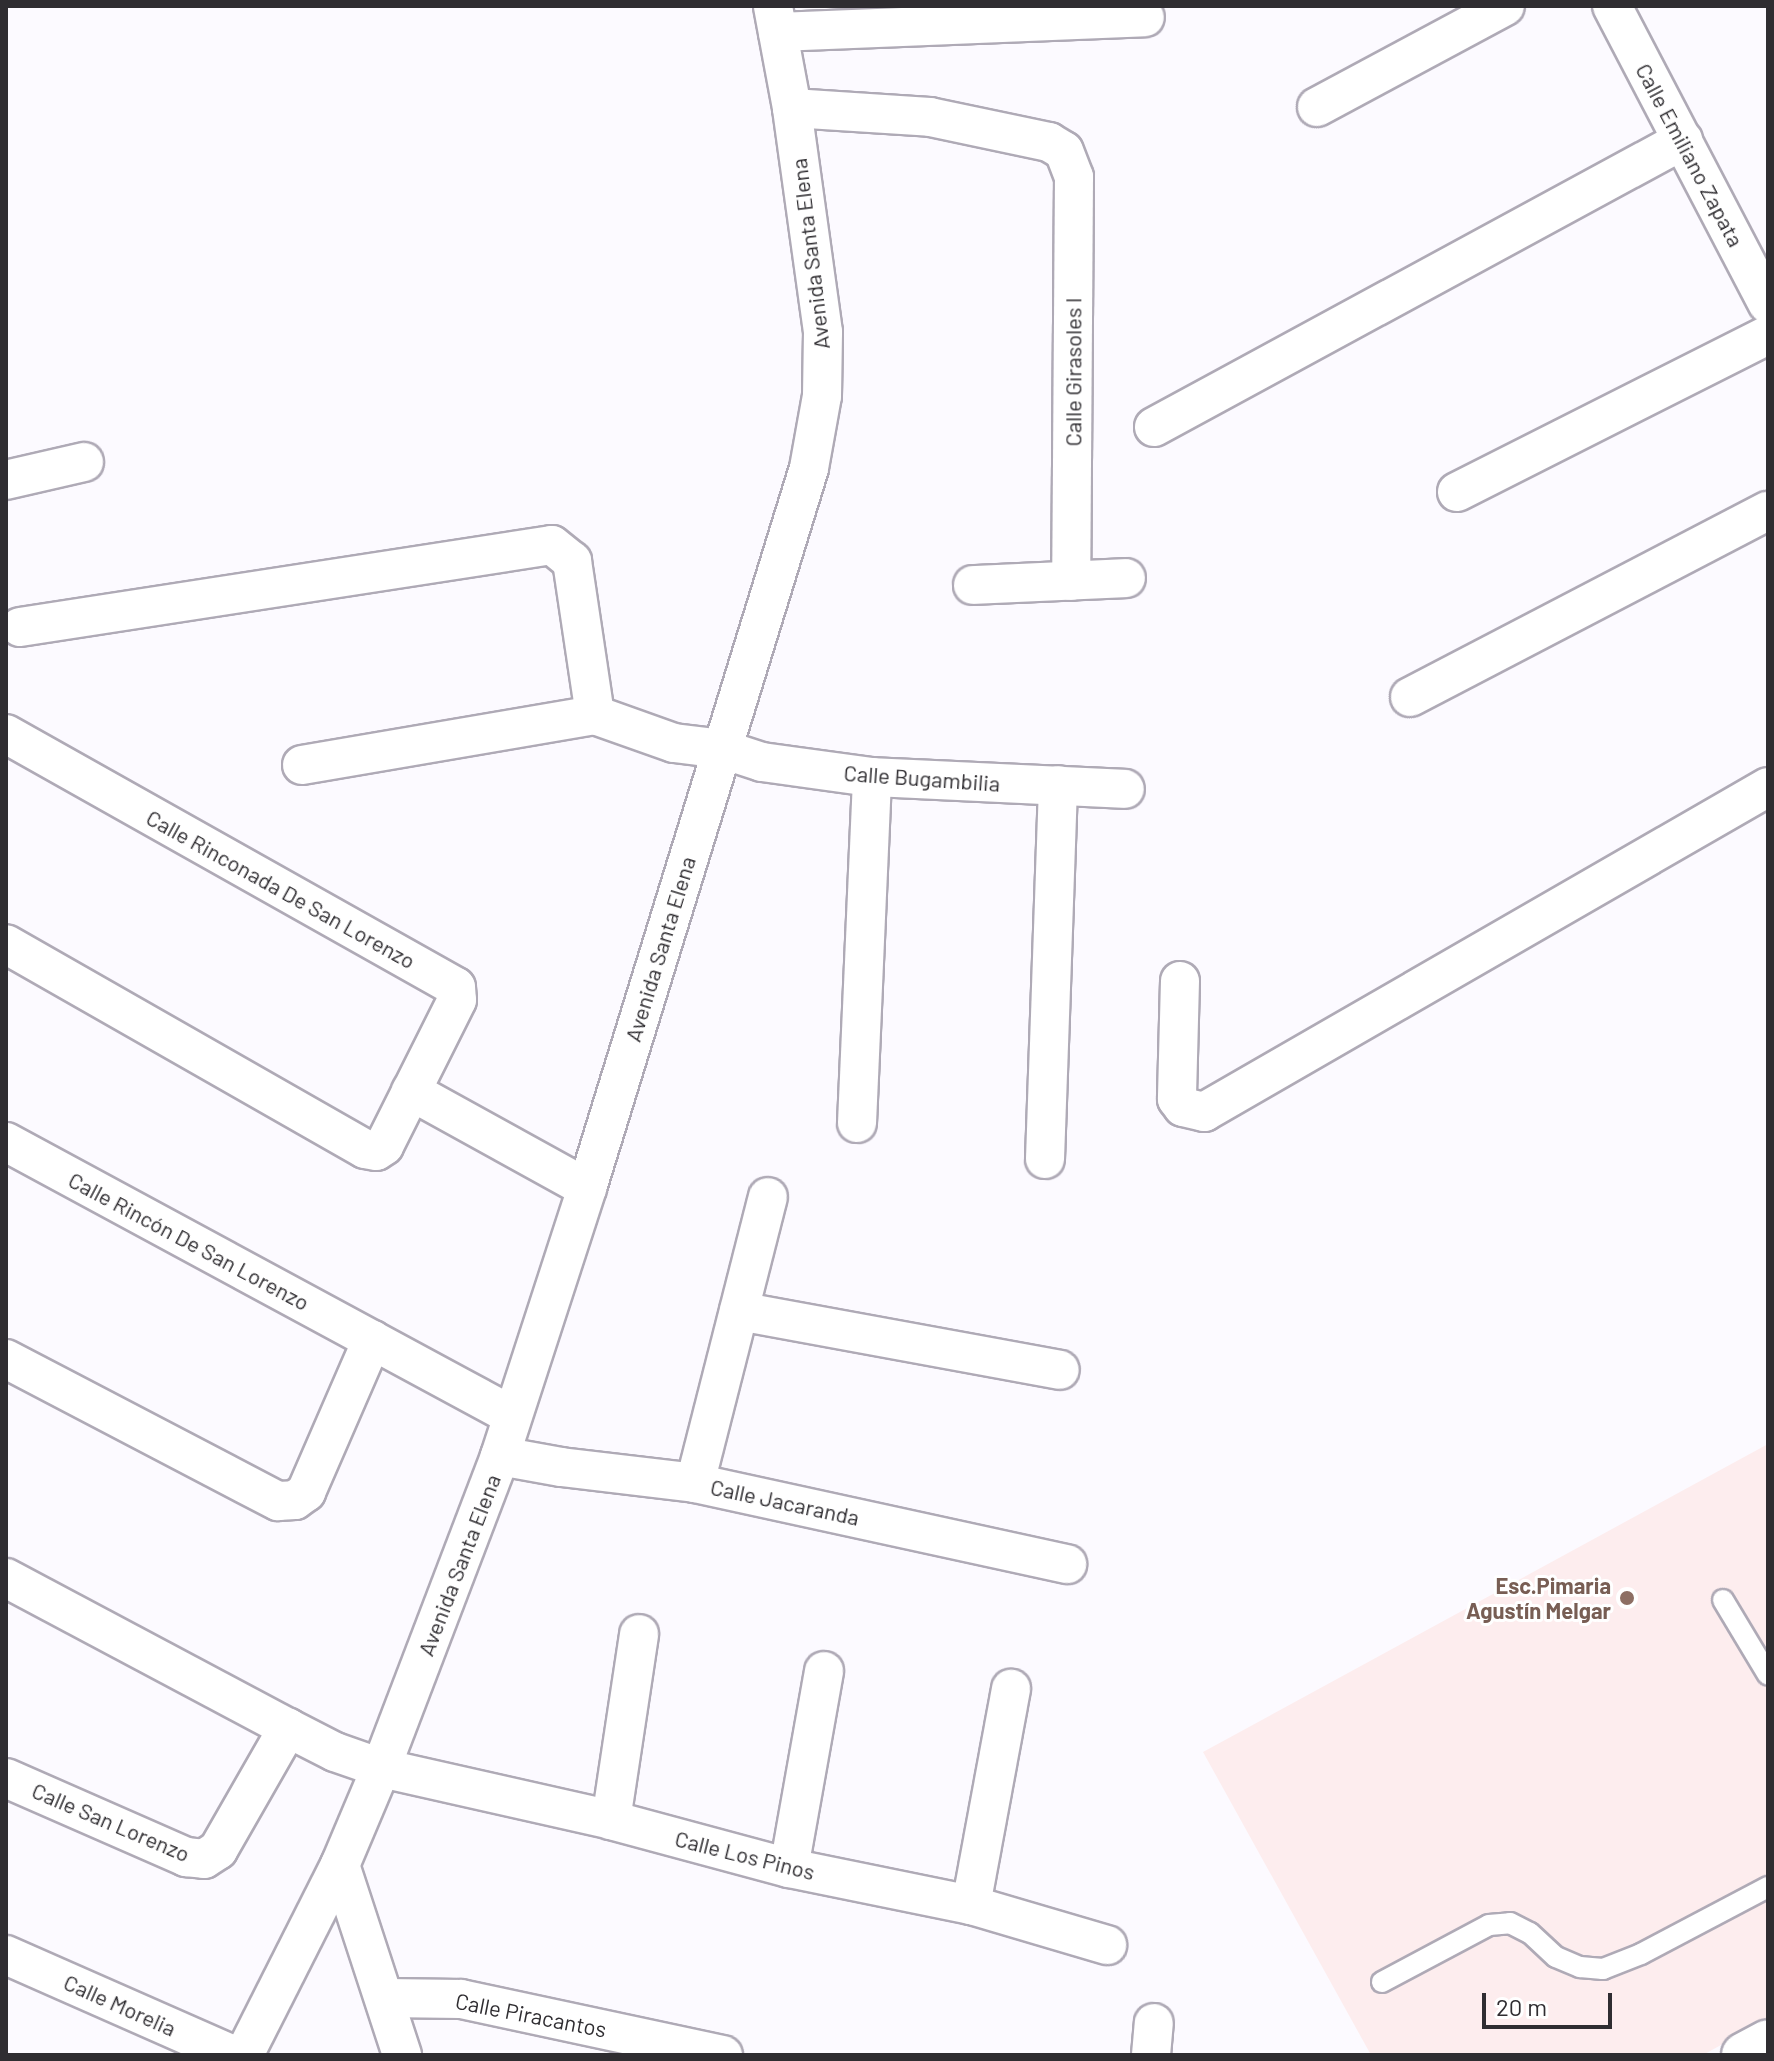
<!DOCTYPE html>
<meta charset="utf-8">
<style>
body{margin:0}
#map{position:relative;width:1774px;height:2061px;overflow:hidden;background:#fcfaff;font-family:Barlow,sans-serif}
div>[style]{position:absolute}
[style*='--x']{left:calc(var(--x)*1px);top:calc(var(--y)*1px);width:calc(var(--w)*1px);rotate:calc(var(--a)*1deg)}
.education>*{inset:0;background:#fdedee}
.roads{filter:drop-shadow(2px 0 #afaab6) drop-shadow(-2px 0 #afaab6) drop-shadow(0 2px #afaab6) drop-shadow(0 -2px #afaab6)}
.service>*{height:20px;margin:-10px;padding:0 10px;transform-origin:10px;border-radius:10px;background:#fff}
.minor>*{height:38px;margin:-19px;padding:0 19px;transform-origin:19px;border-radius:19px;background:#fff}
.secondary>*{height:44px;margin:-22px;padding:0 22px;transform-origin:22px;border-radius:22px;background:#fff}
.dots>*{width:22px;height:22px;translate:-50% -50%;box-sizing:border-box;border:4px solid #fff;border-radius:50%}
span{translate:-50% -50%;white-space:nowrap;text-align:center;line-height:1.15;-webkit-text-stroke:6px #fff;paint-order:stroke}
.street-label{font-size:22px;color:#2f2d31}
.education-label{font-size:22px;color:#785e54;font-weight:700}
.right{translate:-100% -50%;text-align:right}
.frame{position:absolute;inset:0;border:8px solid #2f2d31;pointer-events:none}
.scale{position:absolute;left:1482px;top:1993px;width:130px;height:36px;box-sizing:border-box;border:4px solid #2f2d31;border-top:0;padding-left:10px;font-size:24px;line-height:28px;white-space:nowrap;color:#2f2d31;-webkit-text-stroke:6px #fff;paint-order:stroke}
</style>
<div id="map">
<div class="education">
<i style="clip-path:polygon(1768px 1444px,1768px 2019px,1703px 2055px,1371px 2055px,1203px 1752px)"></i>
</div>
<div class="roads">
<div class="service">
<i style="--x:1723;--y:1600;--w:87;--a:59"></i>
<i style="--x:1382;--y:1982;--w:121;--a:-28"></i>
<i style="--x:1489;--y:1925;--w:21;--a:-5"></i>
<i style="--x:1510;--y:1923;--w:22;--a:27"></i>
<i style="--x:1530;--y:1933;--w:35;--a:43"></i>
<i style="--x:1556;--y:1957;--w:26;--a:23"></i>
<i style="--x:1580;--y:1967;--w:23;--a:5"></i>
<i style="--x:1603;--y:1969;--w:41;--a:-21.5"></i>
<i style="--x:1641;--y:1954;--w:144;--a:-27.8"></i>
</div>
<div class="minor">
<i style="--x:1612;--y:6;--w:336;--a:62.4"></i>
<i style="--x:778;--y:32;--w:367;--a:-2.3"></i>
<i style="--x:1317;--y:107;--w:213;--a:-28.2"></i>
<i style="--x:792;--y:108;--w:138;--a:3.7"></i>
<i style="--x:930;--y:117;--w:122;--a:11.9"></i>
<i style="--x:1049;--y:142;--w:17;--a:31"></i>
<i style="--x:1064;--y:151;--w:28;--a:69"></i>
<i style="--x:1074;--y:177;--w:404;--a:90.4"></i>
<i style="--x:1154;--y:427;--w:602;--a:-28.48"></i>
<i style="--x:6;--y:480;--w:80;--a:-13"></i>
<i style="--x:1457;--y:492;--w:348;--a:-26.8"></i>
<i style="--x:973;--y:585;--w:153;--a:-2.6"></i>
<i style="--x:20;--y:627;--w:538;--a:-8.76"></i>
<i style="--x:552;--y:545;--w:26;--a:39"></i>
<i style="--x:572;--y:561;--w:156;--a:81.5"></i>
<i style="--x:1410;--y:697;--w:403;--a:-27.5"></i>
<i style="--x:6;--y:734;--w:516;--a:29.35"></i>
<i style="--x:456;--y:987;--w:13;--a:86"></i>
<i style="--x:457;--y:1000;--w:163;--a:116.6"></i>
<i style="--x:384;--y:1146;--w:9;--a:148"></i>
<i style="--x:376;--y:1151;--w:11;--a:-170"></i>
<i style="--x:365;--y:1149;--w:413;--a:-150.3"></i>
<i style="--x:302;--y:765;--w:297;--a:-9.7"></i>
<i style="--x:595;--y:715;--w:84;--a:19.5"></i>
<i style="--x:674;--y:743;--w:48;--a:7.1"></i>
<i style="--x:722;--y:749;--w:42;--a:18"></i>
<i style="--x:762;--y:762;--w:111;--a:7.8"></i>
<i style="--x:872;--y:777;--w:253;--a:2.7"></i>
<i style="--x:1180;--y:981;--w:118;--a:91.5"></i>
<i style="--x:1177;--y:1099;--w:10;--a:53"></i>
<i style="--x:1183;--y:1107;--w:22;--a:13"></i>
<i style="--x:1204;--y:1112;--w:651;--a:-29.95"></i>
<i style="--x:411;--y:1091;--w:201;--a:28.9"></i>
<i style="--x:857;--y:1123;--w:346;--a:-87.5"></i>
<i style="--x:6;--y:1142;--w:574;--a:28.4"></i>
<i style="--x:1045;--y:1159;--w:374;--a:-88"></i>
<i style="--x:739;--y:1311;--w:326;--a:10.4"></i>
<i style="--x:6;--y:1359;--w:307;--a:27.6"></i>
<i style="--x:278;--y:1501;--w:17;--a:-3"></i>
<i style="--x:295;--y:1500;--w:14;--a:-36"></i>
<i style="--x:306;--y:1492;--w:166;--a:-66.5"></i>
<i style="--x:500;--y:1456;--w:62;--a:10.2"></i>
<i style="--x:561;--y:1467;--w:135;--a:6.8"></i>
<i style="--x:695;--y:1483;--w:381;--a:12.3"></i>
<i style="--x:695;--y:1483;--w:295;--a:-75.7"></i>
<i style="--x:6;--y:1578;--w:319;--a:28"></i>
<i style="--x:288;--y:1728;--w:53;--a:27.1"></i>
<i style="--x:335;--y:1752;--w:49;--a:19.2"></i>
<i style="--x:381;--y:1768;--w:236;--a:12.7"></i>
<i style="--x:611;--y:1820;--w:184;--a:15.1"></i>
<i style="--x:789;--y:1868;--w:186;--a:11.5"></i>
<i style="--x:971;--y:1905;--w:142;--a:16.4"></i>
<i style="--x:6;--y:1778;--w:197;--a:23.7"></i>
<i style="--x:186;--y:1857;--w:18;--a:6"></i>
<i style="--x:204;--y:1859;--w:17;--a:-33"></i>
<i style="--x:218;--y:1850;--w:141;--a:-60.2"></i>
<i style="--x:611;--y:1820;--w:188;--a:-81.4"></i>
<i style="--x:340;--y:1865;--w:200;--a:71.9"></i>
<i style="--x:789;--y:1868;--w:200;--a:-79.9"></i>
<i style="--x:971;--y:1905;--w:220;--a:-79.5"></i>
<i style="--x:6;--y:1955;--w:248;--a:23.8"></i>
<i style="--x:386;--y:1998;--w:75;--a:0.8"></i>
<i style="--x:461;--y:1999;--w:268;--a:12.1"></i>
<i style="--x:244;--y:2055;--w:213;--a:-63.2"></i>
<i style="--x:340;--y:1865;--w:105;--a:-67.1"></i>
<i style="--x:381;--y:1768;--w:334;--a:-69.1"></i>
<i style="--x:500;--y:1456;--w:282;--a:-72"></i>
<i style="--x:587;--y:1188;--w:753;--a:-72.86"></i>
<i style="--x:809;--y:468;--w:73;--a:-79.8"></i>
<i style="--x:822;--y:396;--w:64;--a:-89.1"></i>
<i style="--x:823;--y:332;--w:226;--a:-97.9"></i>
<i style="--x:792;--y:108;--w:104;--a:-100.6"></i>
<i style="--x:1151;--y:2055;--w:32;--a:-85"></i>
</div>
<div class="secondary">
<i style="--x:1744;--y:2055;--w:27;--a:-28"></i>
</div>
</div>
<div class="dots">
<i style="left:1627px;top:1598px;background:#8d6e63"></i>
</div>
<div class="street-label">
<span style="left:1690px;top:155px;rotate:62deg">Calle Emiliano Zapata</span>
<span style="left:810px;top:254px;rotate:-97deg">Avenida Santa Elena</span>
<span style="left:1073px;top:372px;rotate:-90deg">Calle Girasoles I</span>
<span style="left:922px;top:778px;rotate:4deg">Calle Bugambilia</span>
<span style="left:281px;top:889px;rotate:29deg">Calle Rinconada De San Lorenzo</span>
<span style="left:660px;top:949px;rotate:-73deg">Avenida Santa Elena</span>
<span style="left:189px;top:1241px;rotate:28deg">Calle Rincón De San Lorenzo</span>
<span style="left:785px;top:1502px;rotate:12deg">Calle Jacaranda</span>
<span style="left:459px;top:1565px;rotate:-69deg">Avenida Santa Elena</span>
<span style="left:111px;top:1822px;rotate:23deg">Calle San Lorenzo</span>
<span style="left:745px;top:1855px;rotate:14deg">Calle Los Pinos</span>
<span style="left:120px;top:2005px;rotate:24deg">Calle Morelia</span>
<span style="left:531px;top:2015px;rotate:11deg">Calle Piracantos</span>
</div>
<div class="education-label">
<span class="right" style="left:1611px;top:1598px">Esc.Pimaria<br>Agustín Melgar</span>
</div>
<div class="frame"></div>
<div class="scale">20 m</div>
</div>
